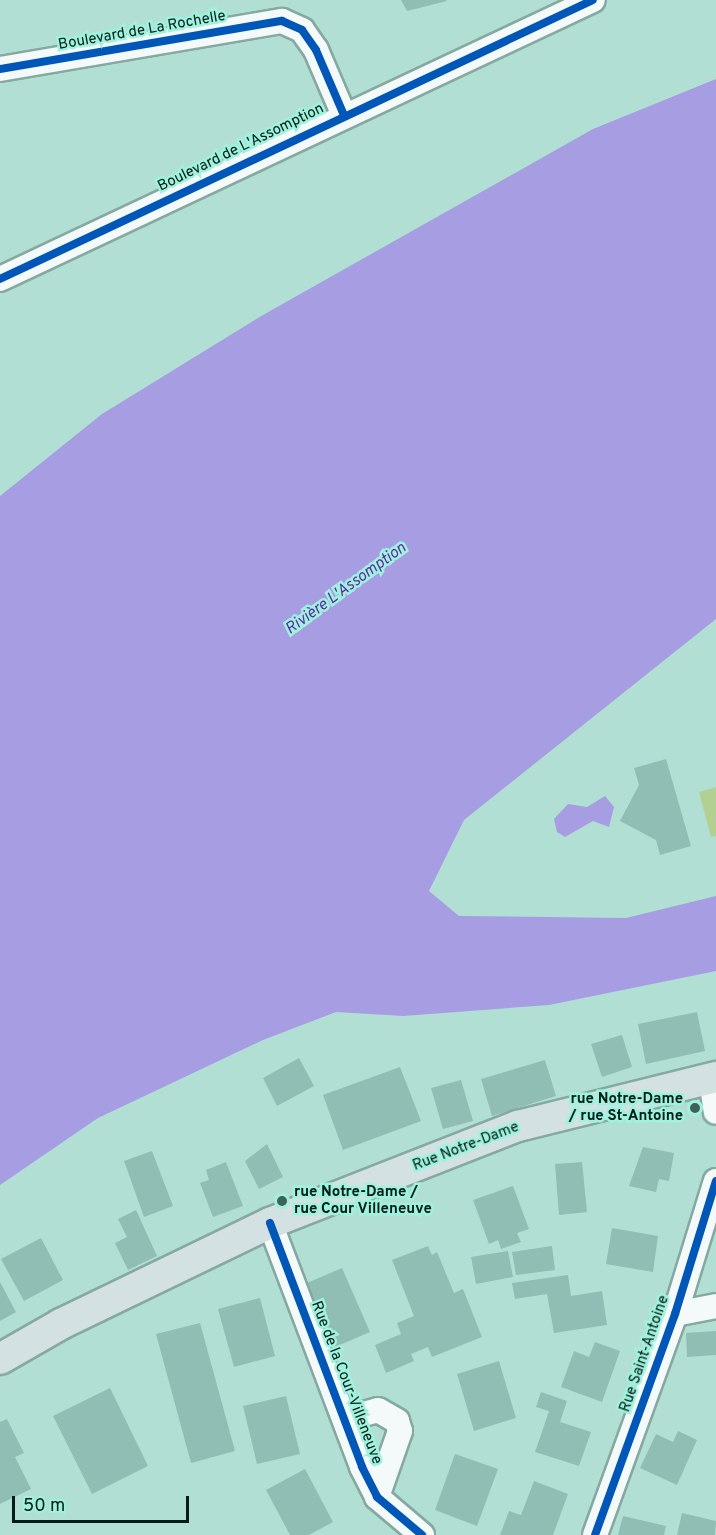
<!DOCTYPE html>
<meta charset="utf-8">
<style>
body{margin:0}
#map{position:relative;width:716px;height:1535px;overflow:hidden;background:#b2dfd4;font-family:Overpass,sans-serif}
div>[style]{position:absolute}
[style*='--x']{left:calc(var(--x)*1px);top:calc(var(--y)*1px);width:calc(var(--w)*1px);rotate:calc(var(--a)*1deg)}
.green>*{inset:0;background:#b3d093}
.water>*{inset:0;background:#a69de3}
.building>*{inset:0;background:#90beb4}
.roads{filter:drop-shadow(2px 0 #85a9a1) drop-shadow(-2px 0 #85a9a1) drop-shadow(0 2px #85a9a1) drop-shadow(0 -2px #85a9a1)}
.minor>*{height:24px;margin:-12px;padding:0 12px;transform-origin:12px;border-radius:12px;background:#f3faf9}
.major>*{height:30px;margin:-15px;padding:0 15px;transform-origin:15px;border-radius:15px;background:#d4e1e3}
.cycleway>*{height:8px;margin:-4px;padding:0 4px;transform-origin:4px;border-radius:4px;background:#0057b8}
.dots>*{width:16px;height:16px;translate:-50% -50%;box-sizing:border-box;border:3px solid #a0f1dd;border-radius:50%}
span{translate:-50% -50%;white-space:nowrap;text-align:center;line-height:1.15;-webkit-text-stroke:5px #a0f1dd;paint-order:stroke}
.street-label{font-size:15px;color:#001e17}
.poi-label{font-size:15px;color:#001e17;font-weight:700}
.right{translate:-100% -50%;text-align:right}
.left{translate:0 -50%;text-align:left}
.water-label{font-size:16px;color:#5d2ba4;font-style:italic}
.scale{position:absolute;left:12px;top:1496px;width:177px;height:27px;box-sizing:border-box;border:3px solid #001e17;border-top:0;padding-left:8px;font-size:18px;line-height:21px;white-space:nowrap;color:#001e17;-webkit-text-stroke:4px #a0f1dd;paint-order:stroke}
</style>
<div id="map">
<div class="green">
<i style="clip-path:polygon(716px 787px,716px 836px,711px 837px,699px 792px)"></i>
</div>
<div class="water">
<i style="clip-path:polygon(716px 79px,716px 619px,464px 820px,429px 891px,459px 916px,626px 918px,716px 896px,716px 971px,549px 1005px,403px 1016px,336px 1012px,263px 1040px,98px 1118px,0 1185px,0 496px,102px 414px,263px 315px,593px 129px)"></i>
<i style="clip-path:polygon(605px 796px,614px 807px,609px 827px,593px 821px,565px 837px,557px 832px,554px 819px,568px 804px,587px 807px)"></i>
</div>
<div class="building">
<i style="clip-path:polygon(401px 0,446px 0,447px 1px,407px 11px)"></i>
<i style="clip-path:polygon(666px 759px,691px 846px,660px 855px,656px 840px,620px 821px,639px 785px,634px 768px)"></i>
<i style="clip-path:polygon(697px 1012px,705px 1051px,646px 1064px,638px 1024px)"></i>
<i style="clip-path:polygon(622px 1035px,632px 1067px,602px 1077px,591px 1044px)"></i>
<i style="clip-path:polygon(299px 1058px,314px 1086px,277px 1106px,263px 1078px)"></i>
<i style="clip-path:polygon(545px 1060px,556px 1096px,492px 1116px,481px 1079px)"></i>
<i style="clip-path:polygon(400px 1067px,421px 1121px,343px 1150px,323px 1095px)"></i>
<i style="clip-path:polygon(461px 1080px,473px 1121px,443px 1129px,431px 1088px)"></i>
<i style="clip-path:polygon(267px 1144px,283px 1177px,259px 1189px,245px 1161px)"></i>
<i style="clip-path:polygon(643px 1147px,674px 1153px,669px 1181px,659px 1179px,656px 1192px,629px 1186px)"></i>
<i style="clip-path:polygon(152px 1151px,173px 1206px,144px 1217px,124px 1161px)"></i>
<i style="clip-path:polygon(226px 1162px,243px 1206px,213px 1217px,200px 1183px,209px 1180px,206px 1170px)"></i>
<i style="clip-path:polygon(582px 1162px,587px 1212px,559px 1215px,555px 1164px)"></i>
<i style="clip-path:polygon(513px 1186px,529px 1229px,517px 1233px,521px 1242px,501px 1249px,498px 1240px,489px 1244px,473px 1200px)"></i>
<i style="clip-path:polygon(136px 1210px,157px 1256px,128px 1270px,115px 1243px,127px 1237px,118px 1219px)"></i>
<i style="clip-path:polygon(612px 1228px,658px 1236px,653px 1272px,606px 1264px)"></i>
<i style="clip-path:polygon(41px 1238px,63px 1280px,24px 1301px,1px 1259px)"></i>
<i style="clip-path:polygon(428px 1246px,432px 1255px,437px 1252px,454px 1293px,463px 1289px,482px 1337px,432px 1357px,428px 1347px,411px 1354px,414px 1361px,386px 1373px,375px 1345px,401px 1334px,397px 1323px,414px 1316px,392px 1260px)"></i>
<i style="clip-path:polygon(552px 1246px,555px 1270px,516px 1275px,512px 1252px)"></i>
<i style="clip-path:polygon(508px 1251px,513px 1277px,476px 1284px,471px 1257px)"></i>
<i style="clip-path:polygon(342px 1268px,370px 1332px,335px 1347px,307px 1283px)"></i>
<i style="clip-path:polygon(568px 1275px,571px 1296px,602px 1291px,607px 1325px,554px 1333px,547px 1294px,515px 1299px,512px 1283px)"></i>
<i style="clip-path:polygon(0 1282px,16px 1312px,0 1321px)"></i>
<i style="clip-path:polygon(260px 1298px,275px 1356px,234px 1367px,218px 1309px)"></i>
<i style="clip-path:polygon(200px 1323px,235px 1451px,191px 1463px,156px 1334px)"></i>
<i style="clip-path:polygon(716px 1331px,716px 1355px,687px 1357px,686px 1333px)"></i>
<i style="clip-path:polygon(595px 1342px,620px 1351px,602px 1402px,561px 1387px,574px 1351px,589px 1357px)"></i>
<i style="clip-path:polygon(499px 1361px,516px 1418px,474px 1431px,457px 1374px)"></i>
<i style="clip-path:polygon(110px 1388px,148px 1466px,92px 1494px,53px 1416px)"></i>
<i style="clip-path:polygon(541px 1392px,567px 1401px,560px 1422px,591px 1432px,579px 1466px,535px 1452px,549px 1411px,536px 1407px)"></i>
<i style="clip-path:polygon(286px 1396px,300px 1454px,257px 1464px,243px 1406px)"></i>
<i style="clip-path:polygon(7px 1419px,24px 1453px,15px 1457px,31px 1489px,0 1504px,0 1422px)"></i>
<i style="clip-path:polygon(678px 1431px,697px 1440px,677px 1485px,640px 1468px,656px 1434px,673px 1442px)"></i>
<i style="clip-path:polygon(455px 1454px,498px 1469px,477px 1526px,435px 1510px)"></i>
<i style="clip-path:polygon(305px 1469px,333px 1522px,309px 1535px,290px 1535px,266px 1490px)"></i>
<i style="clip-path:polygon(534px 1481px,568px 1494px,553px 1535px,500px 1535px,509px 1511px,521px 1515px)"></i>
<i style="clip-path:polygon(682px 1513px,716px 1521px,715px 1535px,677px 1535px)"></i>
<i style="clip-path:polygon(623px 1516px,666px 1526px,664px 1535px,618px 1535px)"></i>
</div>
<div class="roads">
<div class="minor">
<i style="--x:0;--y:69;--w:286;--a:-9.7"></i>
<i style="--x:282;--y:21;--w:22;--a:24"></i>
<i style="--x:302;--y:30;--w:24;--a:55"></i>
<i style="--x:316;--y:50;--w:69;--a:66.8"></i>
<i style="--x:0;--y:279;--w:655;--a:-25.2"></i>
<i style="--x:711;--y:1078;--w:34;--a:82"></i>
<i style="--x:270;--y:1223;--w:261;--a:69.3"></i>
<i style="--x:362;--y:1467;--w:34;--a:63"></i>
<i style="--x:377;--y:1497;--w:59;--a:40.2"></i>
<i style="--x:675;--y:1314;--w:42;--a:-11"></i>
<i style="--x:345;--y:1419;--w:34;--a:-15"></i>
<i style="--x:378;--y:1410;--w:22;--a:30"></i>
<i style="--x:397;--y:1421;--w:10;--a:73"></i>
<i style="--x:400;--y:1431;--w:70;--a:109.2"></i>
<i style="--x:595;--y:1535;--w:235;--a:-70.1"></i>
<i style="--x:675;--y:1314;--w:139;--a:-72.9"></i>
</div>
<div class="major">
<i style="--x:0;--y:1359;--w:70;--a:-29.8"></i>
<i style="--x:61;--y:1324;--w:232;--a:-25.8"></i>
<i style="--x:270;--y:1223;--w:266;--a:-21.4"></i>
<i style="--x:518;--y:1126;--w:204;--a:-13.9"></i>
</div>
</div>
<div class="cycleway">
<i style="--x:0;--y:69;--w:286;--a:-9.7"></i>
<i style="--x:282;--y:21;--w:22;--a:24"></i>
<i style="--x:302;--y:30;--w:24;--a:55"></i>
<i style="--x:316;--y:50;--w:69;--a:66.8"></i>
<i style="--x:0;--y:279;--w:655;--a:-25.2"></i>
<i style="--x:270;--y:1223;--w:261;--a:69.3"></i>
<i style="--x:362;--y:1467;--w:34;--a:63"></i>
<i style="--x:377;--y:1497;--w:59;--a:40.2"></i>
<i style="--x:595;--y:1535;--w:235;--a:-70.1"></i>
<i style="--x:675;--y:1314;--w:139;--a:-72.9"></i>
</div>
<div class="dots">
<i style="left:695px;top:1108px;background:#3e6259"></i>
<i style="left:282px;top:1201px;background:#3e6259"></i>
</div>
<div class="street-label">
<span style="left:142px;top:31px;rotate:-10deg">Boulevard de La Rochelle</span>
<span style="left:241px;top:148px;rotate:-26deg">Boulevard de L'Assomption</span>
<span style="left:466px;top:1147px;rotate:-21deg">Rue Notre-Dame</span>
<span style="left:645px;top:1354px;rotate:-71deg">Rue Saint-Antoine</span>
<span style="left:346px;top:1383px;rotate:69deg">Rue de la Cour-Villeneuve</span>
</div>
<div class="poi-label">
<span class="right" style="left:683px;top:1108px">rue Notre-Dame<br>/ rue St-Antoine</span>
<span class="left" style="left:294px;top:1201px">rue Notre-Dame /<br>rue Cour Villeneuve</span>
</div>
<div class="water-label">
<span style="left:346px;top:589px;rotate:-36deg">Rivière L'Assomption</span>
</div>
<div class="scale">50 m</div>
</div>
